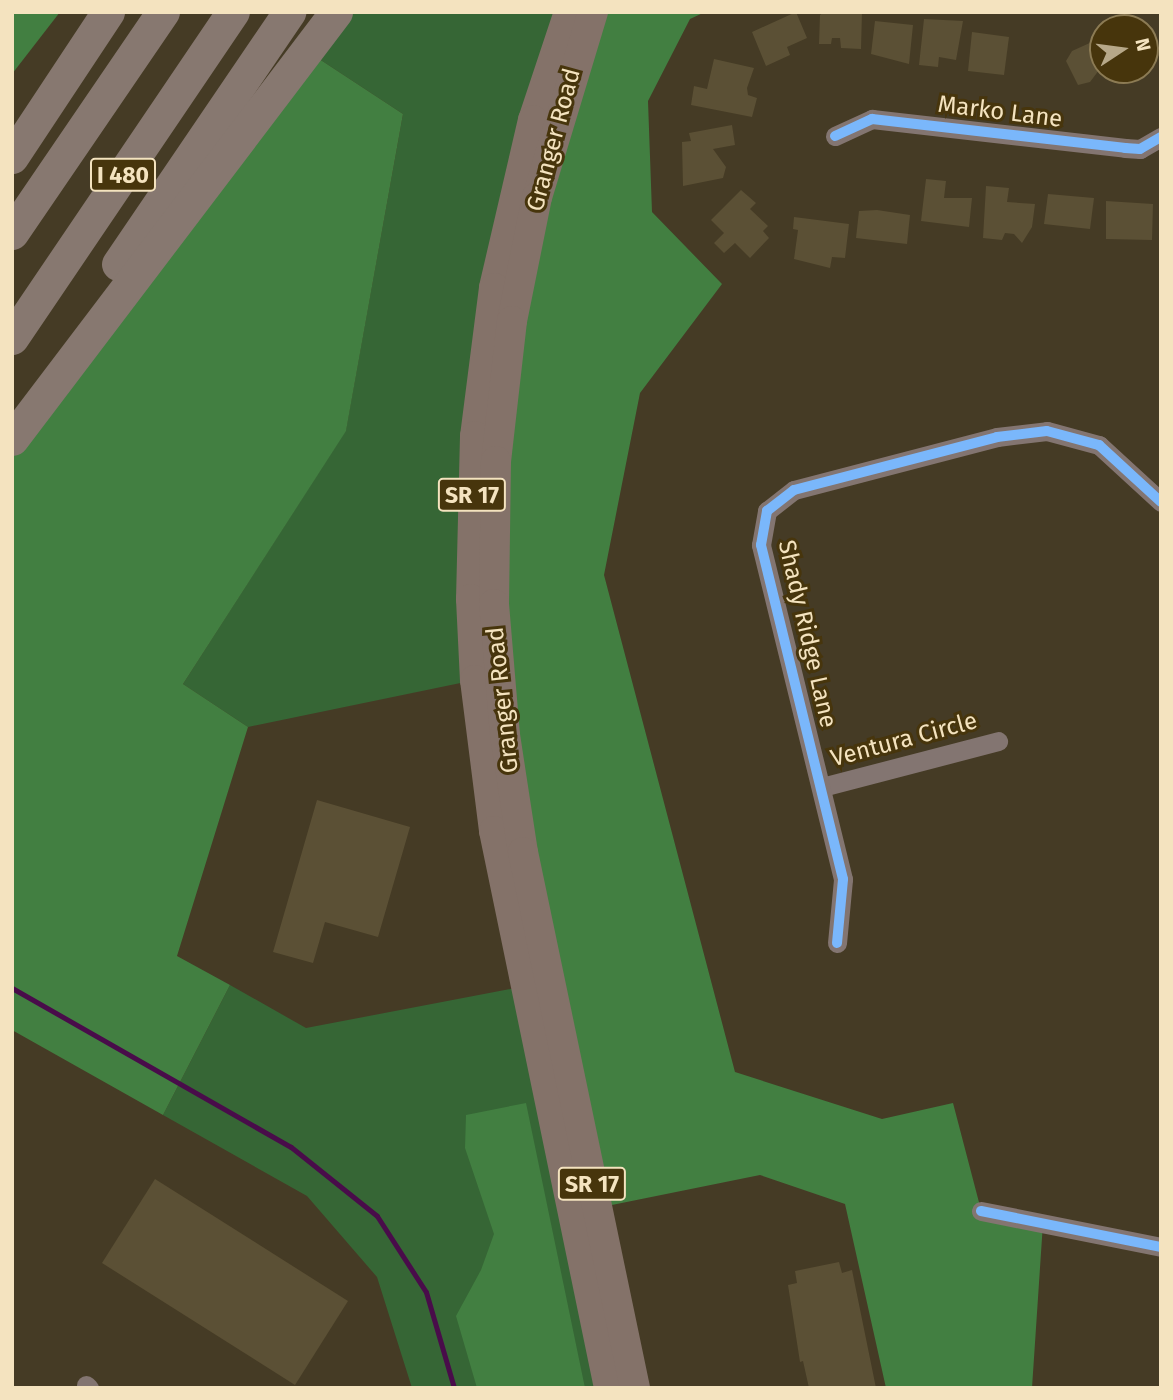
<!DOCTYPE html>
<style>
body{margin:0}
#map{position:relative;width:1173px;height:1400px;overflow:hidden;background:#453b25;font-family:"Fira Sans",sans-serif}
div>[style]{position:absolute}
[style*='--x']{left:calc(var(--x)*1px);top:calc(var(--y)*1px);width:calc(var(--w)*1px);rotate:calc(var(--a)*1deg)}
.green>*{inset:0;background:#366635}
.forest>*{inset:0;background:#427f41}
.stream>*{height:5px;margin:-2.5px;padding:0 2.5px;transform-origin:2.5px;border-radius:2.5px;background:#490c4a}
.building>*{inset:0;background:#5b5035}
.street>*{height:19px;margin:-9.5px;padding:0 9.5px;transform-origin:9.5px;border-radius:9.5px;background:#837571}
.primary>*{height:30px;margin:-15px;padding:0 15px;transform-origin:15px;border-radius:15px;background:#847269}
.highway>*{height:33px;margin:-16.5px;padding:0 16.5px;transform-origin:16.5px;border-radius:16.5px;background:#877870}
.cycleway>*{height:10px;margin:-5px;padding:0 5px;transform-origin:5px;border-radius:5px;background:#7ab7fb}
span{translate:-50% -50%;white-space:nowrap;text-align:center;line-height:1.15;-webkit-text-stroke:6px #47350c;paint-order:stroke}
.shield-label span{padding:2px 5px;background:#47350c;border:2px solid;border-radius:5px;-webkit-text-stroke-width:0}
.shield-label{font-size:23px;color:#f4e3bf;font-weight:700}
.street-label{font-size:24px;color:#f4e3bf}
.frame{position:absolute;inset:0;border:14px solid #f4e3bf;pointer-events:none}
.north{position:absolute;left:1089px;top:14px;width:70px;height:70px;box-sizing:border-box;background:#47350c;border:2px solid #8c7b54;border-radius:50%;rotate:77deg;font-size:19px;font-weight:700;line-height:28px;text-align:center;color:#f4e3bf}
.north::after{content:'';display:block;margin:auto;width:24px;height:32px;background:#b7a889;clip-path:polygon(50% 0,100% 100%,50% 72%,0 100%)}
</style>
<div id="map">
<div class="green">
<i style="clip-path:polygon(336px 12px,569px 12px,475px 680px,248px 727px,183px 684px,346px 430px,403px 114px,307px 51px)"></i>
<i style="clip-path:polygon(230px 985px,306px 1028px,526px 986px,609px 1388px,412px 1388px,377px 1277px,307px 1196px,163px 1115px)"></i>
</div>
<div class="forest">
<i style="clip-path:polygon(12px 12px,60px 12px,12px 74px)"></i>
<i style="clip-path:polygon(593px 12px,705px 12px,690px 19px,648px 101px,652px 212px,722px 284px,640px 393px,604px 575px,735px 1072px,882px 1119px,953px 1103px,981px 1210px,1043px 1223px,1032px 1388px,886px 1388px,845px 1204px,760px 1175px,597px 1208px,523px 852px,496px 461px,572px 71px)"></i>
<i style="clip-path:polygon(307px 51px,403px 114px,346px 431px,183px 684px,248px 727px,177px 956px,230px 985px,163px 1115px,12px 1030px,12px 439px)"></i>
<i style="clip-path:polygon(526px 1103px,585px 1388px,477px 1388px,456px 1316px,481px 1270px,494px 1234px,465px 1148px,466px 1115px)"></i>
</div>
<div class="stream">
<i style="--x:12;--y:988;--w:321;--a:29.7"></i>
<i style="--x:291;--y:1147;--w:110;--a:38.7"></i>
<i style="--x:377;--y:1216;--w:90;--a:57.2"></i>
<i style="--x:426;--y:1292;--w:100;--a:73.7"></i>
</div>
<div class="building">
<i style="clip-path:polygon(796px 12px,807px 38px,787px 47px,790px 55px,766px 66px,752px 32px)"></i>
<i style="clip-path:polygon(824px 12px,862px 12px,861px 49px,841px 48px,840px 38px,832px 38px,831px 44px,819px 44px,820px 15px)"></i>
<i style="clip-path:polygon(924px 19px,963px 21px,956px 60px,939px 57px,938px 67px,919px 65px)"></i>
<i style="clip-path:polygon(875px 21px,913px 25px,909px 64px,871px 54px)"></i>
<i style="clip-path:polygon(972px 32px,1009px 37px,1004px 75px,968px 71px)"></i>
<i style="clip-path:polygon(1103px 37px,1103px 70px,1109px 70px,1099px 70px,1090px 82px,1078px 85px,1066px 61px,1072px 51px)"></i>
<i style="clip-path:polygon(714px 59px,754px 68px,747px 88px,748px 95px,757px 98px,752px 117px,691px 105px,694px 86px,707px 89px)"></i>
<i style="clip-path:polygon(1112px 70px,1130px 70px,1115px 77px)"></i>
<i style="clip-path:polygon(732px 125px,735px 145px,713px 149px,726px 167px,723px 178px,683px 186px,682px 142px,691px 141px,689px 133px)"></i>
<i style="clip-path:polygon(926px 179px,946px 181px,944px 198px,972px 198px,969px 227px,921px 221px)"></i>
<i style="clip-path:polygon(986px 186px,1009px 188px,1007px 202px,1035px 204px,1032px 227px,1022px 243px,1014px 234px,1005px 233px,1002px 240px,983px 238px)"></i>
<i style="clip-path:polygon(741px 190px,756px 203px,750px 209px,768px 226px,763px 231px,769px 238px,750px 258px,735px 243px,724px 253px,714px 243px,724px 233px,711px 220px)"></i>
<i style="clip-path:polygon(1048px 194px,1094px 198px,1090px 229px,1044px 224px)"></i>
<i style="clip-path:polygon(1106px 201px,1153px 204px,1152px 240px,1106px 239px)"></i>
<i style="clip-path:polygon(877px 210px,910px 215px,907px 244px,856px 238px,859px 211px)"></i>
<i style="clip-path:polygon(794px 217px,849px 224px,845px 258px,832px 257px,830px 268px,794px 259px,798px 230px,793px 229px)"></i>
<i style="clip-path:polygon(317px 800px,410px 827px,378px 937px,325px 922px,313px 963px,273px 952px)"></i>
<i style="clip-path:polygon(155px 1179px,348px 1301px,295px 1385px,102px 1263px)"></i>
<i style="clip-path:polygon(839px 1262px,842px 1273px,852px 1270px,876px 1388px,809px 1388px,803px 1361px,800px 1362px,788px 1285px,797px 1283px,795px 1271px)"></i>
</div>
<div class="street">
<i style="--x:835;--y:136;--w:41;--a:-24.7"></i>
<i style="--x:872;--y:119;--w:255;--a:6.5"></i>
<i style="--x:1125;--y:148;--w:15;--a:4"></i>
<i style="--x:1140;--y:149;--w:24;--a:-30"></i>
<i style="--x:822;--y:787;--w:182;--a:-14.6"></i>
<i style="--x:837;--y:943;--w:64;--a:-84.6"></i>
<i style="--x:843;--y:879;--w:344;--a:-103.8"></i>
<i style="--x:761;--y:545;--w:35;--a:-80"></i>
<i style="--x:767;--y:511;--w:34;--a:-38"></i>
<i style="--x:794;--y:490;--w:210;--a:-14.6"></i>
<i style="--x:997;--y:437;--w:50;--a:-6.8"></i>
<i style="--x:1047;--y:431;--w:54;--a:15.1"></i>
<i style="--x:1099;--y:445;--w:84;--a:42.6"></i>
<i style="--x:981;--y:1211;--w:184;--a:11.3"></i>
<i style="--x:86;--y:1385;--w:4;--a:45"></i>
</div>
<div class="primary">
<i style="--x:569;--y:12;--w:114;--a:108.4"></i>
<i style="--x:533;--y:120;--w:172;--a:103.1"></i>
<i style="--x:494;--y:288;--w:149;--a:97.3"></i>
<i style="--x:475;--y:436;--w:163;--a:91.4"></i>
<i style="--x:471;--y:599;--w:81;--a:87.2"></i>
<i style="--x:475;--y:680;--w:152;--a:82.8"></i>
<i style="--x:494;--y:831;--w:569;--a:78.33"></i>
<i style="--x:593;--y:12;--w:193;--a:106.8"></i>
<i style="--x:537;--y:197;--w:126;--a:101.4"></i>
<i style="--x:512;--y:321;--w:141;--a:96.5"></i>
<i style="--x:496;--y:461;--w:143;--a:90.8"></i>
<i style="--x:494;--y:604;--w:131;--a:85.2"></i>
<i style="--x:505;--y:735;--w:118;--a:81.3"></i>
<i style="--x:523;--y:852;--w:548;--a:78.2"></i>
</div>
<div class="highway">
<i style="--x:12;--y:157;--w:174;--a:-56.5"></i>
<i style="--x:12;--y:233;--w:268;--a:-55.7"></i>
<i style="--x:118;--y:264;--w:305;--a:-55.8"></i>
<i style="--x:12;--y:338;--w:394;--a:-55.9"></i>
<i style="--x:12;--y:439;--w:536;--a:-52.81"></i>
</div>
<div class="cycleway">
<i style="--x:835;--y:136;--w:41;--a:-24.7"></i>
<i style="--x:872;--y:119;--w:255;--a:6.5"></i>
<i style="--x:1125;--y:148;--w:15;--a:4"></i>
<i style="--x:1140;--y:149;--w:24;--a:-30"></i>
<i style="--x:837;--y:943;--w:64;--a:-84.6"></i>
<i style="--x:843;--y:879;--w:344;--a:-103.8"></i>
<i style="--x:761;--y:545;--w:35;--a:-80"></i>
<i style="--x:767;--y:511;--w:34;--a:-38"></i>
<i style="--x:794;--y:490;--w:210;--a:-14.6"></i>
<i style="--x:997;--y:437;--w:50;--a:-6.8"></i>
<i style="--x:1047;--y:431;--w:54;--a:15.1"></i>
<i style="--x:1099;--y:445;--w:84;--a:42.6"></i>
<i style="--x:981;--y:1211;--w:184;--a:11.3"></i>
</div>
<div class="shield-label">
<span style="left:123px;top:175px">I 480</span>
<span style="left:472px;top:495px">SR 17</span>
<span style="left:592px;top:1184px">SR 17</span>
</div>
<div class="street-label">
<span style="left:1000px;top:112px;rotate:7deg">Marko Lane</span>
<span style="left:554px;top:140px;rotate:-75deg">Granger Road</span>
<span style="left:807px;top:634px;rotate:77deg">Shady Ridge Lane</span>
<span style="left:503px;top:700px;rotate:-96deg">Granger Road</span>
<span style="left:904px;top:740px;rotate:-15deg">Ventura Circle</span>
</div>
<div class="frame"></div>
<div class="north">N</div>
</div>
